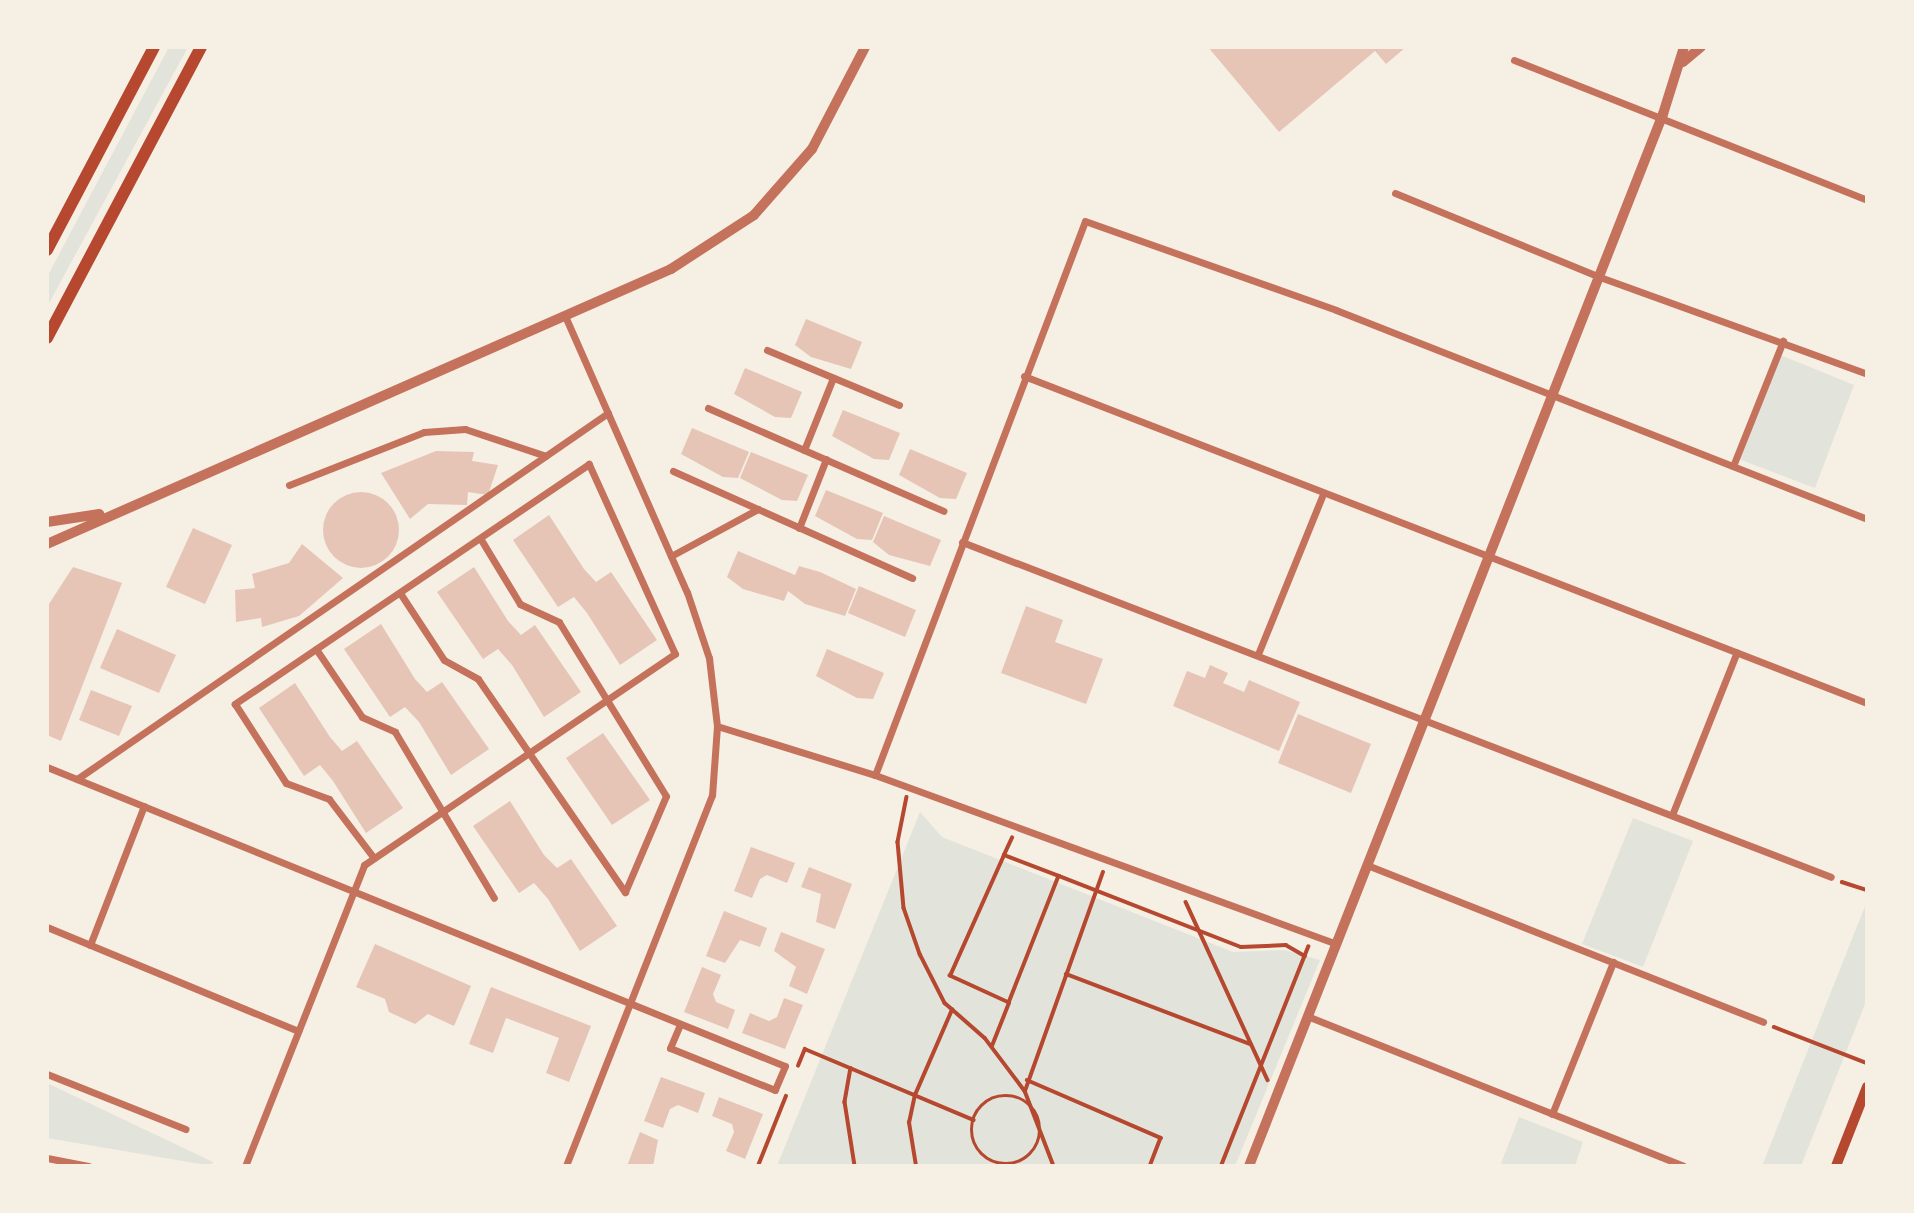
<!DOCTYPE html>
<style>
body{margin:0}
#map{position:relative;width:1914px;height:1213px;overflow:hidden;background:#f6efe4;font-family:Ubuntu,sans-serif}
div>[style]{position:absolute}
[style*='--x']{left:calc(var(--x)*1px);top:calc(var(--y)*1px);width:calc(var(--w)*1px);rotate:calc(var(--a)*1deg)}
.green>*{inset:0;background:#e2e4dc}
.building>*{inset:0;background:#e6c5b7}
.round{border-radius:50%}
.path>*{height:3.5px;margin:-1.75px;padding:0 1.75px;transform-origin:1.75px;border-radius:1.75px;background:#b5482f}
.path>.ring{margin:-1.75px;padding:0;box-sizing:content-box;background:none;border:3.5px solid #b5482f;border-radius:50%}
.minor>*{height:7px;margin:-3.5px;padding:0 3.5px;transform-origin:3.5px;border-radius:3.5px;background:#c5725c}
.tertiary>*{height:10px;margin:-5px;padding:0 5px;transform-origin:5px;border-radius:5px;background:#c5725c}
.secondary>*{height:10px;margin:-5px;padding:0 5px;transform-origin:5px;border-radius:5px;background:#b5482f}
.primary>*{height:12px;margin:-6px;padding:0 6px;transform-origin:6px;border-radius:6px;background:#b5482f}
span{translate:-50% -50%;white-space:nowrap;text-align:center;line-height:1.15;-webkit-text-stroke:7px #f6efe4;paint-order:stroke}
.frame{position:absolute;inset:0;border:49px solid #f6efe4;pointer-events:none}
</style>
<div id="map">
<div class="green">
<i style="clip-path:polygon(169px 47px,188px 47px,47px 307px,47px 277px)"></i>
<i style="clip-path:polygon(1778px 354px,1854px 385px,1815px 488px,1736px 458px)"></i>
<i style="clip-path:polygon(920px 812px,942px 837px,1233px 952px,1285px 950px,1320px 960px,1235px 1166px,777px 1166px)"></i>
<i style="clip-path:polygon(1633px 818px,1693px 841px,1643px 967px,1582px 944px)"></i>
<i style="clip-path:polygon(1867px 901px,1867px 999px,1801px 1166px,1762px 1166px)"></i>
<i style="clip-path:polygon(47px 1083px,213px 1162px,212px 1166px,47px 1138px)"></i>
<i style="clip-path:polygon(1519px 1117px,1583px 1142px,1575px 1166px,1500px 1166px)"></i>
</div>
<div class="building">
<i style="clip-path:polygon(1208px 47px,1406px 47px,1386px 64px,1375px 51px,1279px 132px)"></i>
<i style="clip-path:polygon(806px 319px,862px 342px,851px 369px,811px 357px,795px 345px)"></i>
<i style="clip-path:polygon(745px 368px,802px 392px,791px 418px,775px 417px,734px 394px)"></i>
<i style="clip-path:polygon(843px 410px,900px 433px,889px 460px,874px 459px,832px 436px)"></i>
<i style="clip-path:polygon(692px 428px,749px 452px,738px 478px,723px 477px,681px 454px)"></i>
<i style="clip-path:polygon(910px 449px,967px 473px,956px 499px,940px 498px,899px 475px)"></i>
<i style="clip-path:polygon(436px 451px,474px 452px,472px 461px,498px 465px,488px 495px,468px 492px,467px 505px,428px 504px,410px 519px,381px 473px)"></i>
<i style="clip-path:polygon(751px 452px,808px 475px,797px 501px,782px 500px,740px 478px)"></i>
<i style="clip-path:polygon(826px 490px,883px 513px,872px 540px,857px 539px,815px 516px)"></i>
<i class="round" style="left:323px;top:492px;width:76px;height:76px"></i>
<i style="clip-path:polygon(549px 515px,584px 569px,596px 582px,611px 572px,657px 640px,620px 665px,587px 613px,574px 597px,558px 607px,513px 540px)"></i>
<i style="clip-path:polygon(884px 516px,941px 540px,930px 566px,889px 555px,873px 542px)"></i>
<i style="clip-path:polygon(193px 528px,232px 545px,205px 604px,166px 587px)"></i>
<i style="clip-path:polygon(302px 544px,343px 578px,299px 616px,262px 627px,261px 618px,236px 622px,235px 590px,255px 588px,252px 574px,289px 563px)"></i>
<i style="clip-path:polygon(738px 551px,795px 575px,799px 566px,820px 572px,856px 589px,845px 616px,805px 604px,788px 591px,784px 601px,743px 589px,727px 577px)"></i>
<i style="clip-path:polygon(73px 567px,122px 583px,61px 741px,47px 735px,47px 607px)"></i>
<i style="clip-path:polygon(474px 567px,508px 621px,521px 635px,535px 625px,581px 692px,544px 717px,512px 665px,498px 649px,483px 659px,437px 592px)"></i>
<i style="clip-path:polygon(859px 586px,916px 610px,905px 637px,848px 613px)"></i>
<i style="clip-path:polygon(1026px 606px,1063px 620px,1055px 642px,1103px 659px,1086px 704px,1001px 673px)"></i>
<i style="clip-path:polygon(381px 624px,415px 679px,427px 692px,442px 682px,489px 749px,451px 775px,419px 722px,405px 707px,390px 717px,344px 649px)"></i>
<i style="clip-path:polygon(117px 629px,176px 655px,159px 693px,100px 668px)"></i>
<i style="clip-path:polygon(827px 649px,884px 673px,873px 699px,857px 698px,816px 676px)"></i>
<i style="clip-path:polygon(1210px 665px,1228px 673px,1223px 683px,1244px 692px,1249px 680px,1300px 702px,1279px 751px,1173px 706px,1187px 671px,1205px 678px)"></i>
<i style="clip-path:polygon(295px 683px,330px 737px,342px 751px,357px 741px,403px 808px,366px 833px,333px 781px,320px 765px,304px 776px,259px 708px)"></i>
<i style="clip-path:polygon(91px 690px,132px 706px,119px 736px,79px 720px)"></i>
<i style="clip-path:polygon(1298px 714px,1371px 744px,1351px 793px,1278px 763px)"></i>
<i style="clip-path:polygon(603px 733px,650px 800px,612px 825px,566px 758px)"></i>
<i style="clip-path:polygon(510px 801px,544px 855px,557px 868px,571px 859px,617px 926px,580px 951px,548px 899px,534px 883px,519px 893px,473px 826px)"></i>
<i style="clip-path:polygon(751px 847px,795px 863px,787px 883px,767px 875px,760px 879px,752px 898px,734px 891px)"></i>
<i style="clip-path:polygon(809px 867px,852px 884px,835px 929px,816px 922px,821px 894px,801px 887px)"></i>
<i style="clip-path:polygon(724px 911px,767px 928px,760px 947px,740px 940px,725px 963px,706px 956px)"></i>
<i style="clip-path:polygon(781px 932px,825px 949px,807px 994px,789px 986px,796px 967px,774px 951px)"></i>
<i style="clip-path:polygon(375px 944px,471px 986px,454px 1026px,428px 1014px,415px 1024px,389px 1012px,385px 999px,356px 987px)"></i>
<i style="clip-path:polygon(702px 967px,721px 975px,713px 994px,716px 1002px,735px 1010px,728px 1029px,684px 1012px)"></i>
<i style="clip-path:polygon(491px 987px,591px 1026px,569px 1082px,546px 1073px,559px 1038px,506px 1018px,493px 1053px,469px 1044px)"></i>
<i style="clip-path:polygon(784px 998px,803px 1005px,785px 1049px,742px 1033px,750px 1013px,769px 1021px,777px 1017px)"></i>
<i style="clip-path:polygon(661px 1077px,705px 1093px,698px 1113px,678px 1105px,670px 1109px,663px 1128px,644px 1121px)"></i>
<i style="clip-path:polygon(719px 1097px,763px 1114px,745px 1159px,726px 1151px,734px 1132px,732px 1124px,712px 1116px)"></i>
<i style="clip-path:polygon(640px 1132px,658px 1140px,653px 1166px,627px 1166px)"></i>
</div>
<div class="path">
<i style="--x:907;--y:797;--w:46;--a:101.3"></i>
<i style="--x:898;--y:842;--w:66;--a:84.8"></i>
<i style="--x:904;--y:908;--w:49;--a:70.8"></i>
<i style="--x:920;--y:954;--w:55;--a:63"></i>
<i style="--x:945;--y:1003;--w:53;--a:41.2"></i>
<i style="--x:985;--y:1038;--w:66;--a:53"></i>
<i style="--x:1025;--y:1091;--w:80;--a:68.9"></i>
<i style="--x:1004;--y:855;--w:59;--a:20.9"></i>
<i style="--x:1059;--y:876;--w:136;--a:111.5"></i>
<i style="--x:1009;--y:1003;--w:65;--a:-155.4"></i>
<i style="--x:950;--y:976;--w:133;--a:-65.9"></i>
<i style="--x:1004;--y:855;--w:19;--a:-65"></i>
<i style="--x:1059;--y:876;--w:195;--a:21.3"></i>
<i style="--x:1241;--y:947;--w:45;--a:-2.5"></i>
<i style="--x:1286;--y:945;--w:22;--a:30"></i>
<i style="--x:1842;--y:882;--w:26;--a:18"></i>
<i style="--x:1186;--y:902;--w:196;--a:65.3"></i>
<i style="--x:1066;--y:974;--w:197;--a:20.8"></i>
<i style="--x:1774;--y:1027;--w:100;--a:21.2"></i>
<i style="--x:992;--y:1046;--w:46;--a:-68.4"></i>
<i style="--x:798;--y:1066;--w:18;--a:-68"></i>
<i style="--x:805;--y:1049;--w:183;--a:22.8"></i>
<i style="--x:851;--y:1068;--w:35;--a:100"></i>
<i style="--x:845;--y:1102;--w:65;--a:81.1"></i>
<i style="--x:1027;--y:1080;--w:146;--a:23.4"></i>
<i style="--x:1161;--y:1138;--w:30;--a:111"></i>
<i style="--x:1025;--y:1091;--w:232;--a:-70.4"></i>
<i class="ring" style="left:972px;top:1096px;width:64.5px;height:64.5px"></i>
<i style="--x:758;--y:1166;--w:75;--a:-68.2"></i>
<i style="--x:916;--y:1166;--w:44;--a:-99.2"></i>
<i style="--x:909;--y:1123;--w:29;--a:-78"></i>
<i style="--x:915;--y:1095;--w:93;--a:-66.5"></i>
<i style="--x:1221;--y:1166;--w:236;--a:-68.3"></i>
</div>
<div class="minor">
<i style="--x:1514;--y:60;--w:380;--a:21.6"></i>
<i style="--x:1395;--y:193;--w:218;--a:22.3"></i>
<i style="--x:1597;--y:276;--w:287;--a:19.9"></i>
<i style="--x:565;--y:316;--w:302;--a:66.2"></i>
<i style="--x:687;--y:592;--w:70;--a:71.6"></i>
<i style="--x:709;--y:658;--w:68;--a:83.3"></i>
<i style="--x:717;--y:726;--w:69;--a:94.1"></i>
<i style="--x:712;--y:795;--w:399;--a:111.5"></i>
<i style="--x:767;--y:350;--w:143;--a:22.6"></i>
<i style="--x:1024;--y:376;--w:904;--a:21.2"></i>
<i style="--x:708;--y:408;--w:257;--a:23.6"></i>
<i style="--x:804;--y:450;--w:78;--a:-68.1"></i>
<i style="--x:1733;--y:466;--w:135;--a:-68.2"></i>
<i style="--x:673;--y:471;--w:262;--a:24.1"></i>
<i style="--x:289;--y:485;--w:145;--a:-21.4"></i>
<i style="--x:424;--y:432;--w:41;--a:-4.2"></i>
<i style="--x:465;--y:429;--w:85;--a:18.4"></i>
<i style="--x:799;--y:528;--w:74;--a:-68.6"></i>
<i style="--x:962;--y:542;--w:931;--a:21.08"></i>
<i style="--x:671;--y:556;--w:99;--a:-28.4"></i>
<i style="--x:400;--y:593;--w:80;--a:56.7"></i>
<i style="--x:444;--y:660;--w:39;--a:29"></i>
<i style="--x:478;--y:679;--w:259;--a:55.4"></i>
<i style="--x:625;--y:892;--w:104;--a:-66.9"></i>
<i style="--x:666;--y:796;--w:204;--a:-121.6"></i>
<i style="--x:559;--y:622;--w:43;--a:-155.2"></i>
<i style="--x:520;--y:604;--w:77;--a:-121.2"></i>
<i style="--x:316;--y:649;--w:82;--a:55.9"></i>
<i style="--x:362;--y:717;--w:36;--a:24"></i>
<i style="--x:395;--y:732;--w:193;--a:59.2"></i>
<i style="--x:1258;--y:654;--w:170;--a:-67.9"></i>
<i style="--x:717;--y:726;--w:165;--a:17.2"></i>
<i style="--x:875;--y:775;--w:491;--a:20.1"></i>
<i style="--x:47;--y:767;--w:796;--a:22.06"></i>
<i style="--x:785;--y:1066;--w:26;--a:113"></i>
<i style="--x:775;--y:1090;--w:113;--a:-158.2"></i>
<i style="--x:670;--y:1048;--w:26;--a:-67"></i>
<i style="--x:875;--y:775;--w:592;--a:-69.24"></i>
<i style="--x:1085;--y:221;--w:266;--a:19.5"></i>
<i style="--x:1336;--y:310;--w:571;--a:21.48"></i>
<i style="--x:77;--y:779;--w:645;--a:-34.58"></i>
<i style="--x:1672;--y:815;--w:175;--a:-68.3"></i>
<i style="--x:1367;--y:865;--w:426;--a:21.6"></i>
<i style="--x:47;--y:927;--w:272;--a:22.5"></i>
<i style="--x:90;--y:945;--w:149;--a:-68.8"></i>
<i style="--x:1307;--y:1016;--w:405;--a:21.7"></i>
<i style="--x:47;--y:1074;--w:149;--a:21.7"></i>
<i style="--x:1552;--y:1114;--w:164;--a:-68.1"></i>
<i style="--x:47;--y:1158;--w:42;--a:11"></i>
<i style="--x:245;--y:1166;--w:324;--a:-68.4"></i>
<i style="--x:364;--y:865;--w:376;--a:-34.2"></i>
<i style="--x:675;--y:654;--w:209;--a:-114.4"></i>
<i style="--x:589;--y:464;--w:428;--a:145.9"></i>
<i style="--x:235;--y:704;--w:94;--a:57.2"></i>
<i style="--x:286;--y:783;--w:46;--a:20.4"></i>
<i style="--x:329;--y:799;--w:74;--a:52.7"></i>
</div>
<div class="tertiary">
<i style="--x:1683;--y:62;--w:23;--a:-40"></i>
<i style="--x:47;--y:522;--w:53;--a:-8.7"></i>
<i style="--x:47;--y:544;--w:682;--a:-23.78"></i>
<i style="--x:671;--y:269;--w:99;--a:-33"></i>
<i style="--x:754;--y:215;--w:88;--a:-48.7"></i>
<i style="--x:812;--y:149;--w:115;--a:-62.5"></i>
<i style="--x:1249;--y:1166;--w:1131;--a:-68.52"></i>
<i style="--x:1663;--y:114;--w:70;--a:-72.6"></i>
</div>
<div class="secondary">
<i style="--x:1836;--y:1166;--w:85;--a:-68.6"></i>
</div>
<div class="primary">
<i style="--x:47;--y:250;--w:229;--a:-62.2"></i>
<i style="--x:47;--y:338;--w:329;--a:-62.1"></i>
</div>
<div class="frame"></div>
</div>
